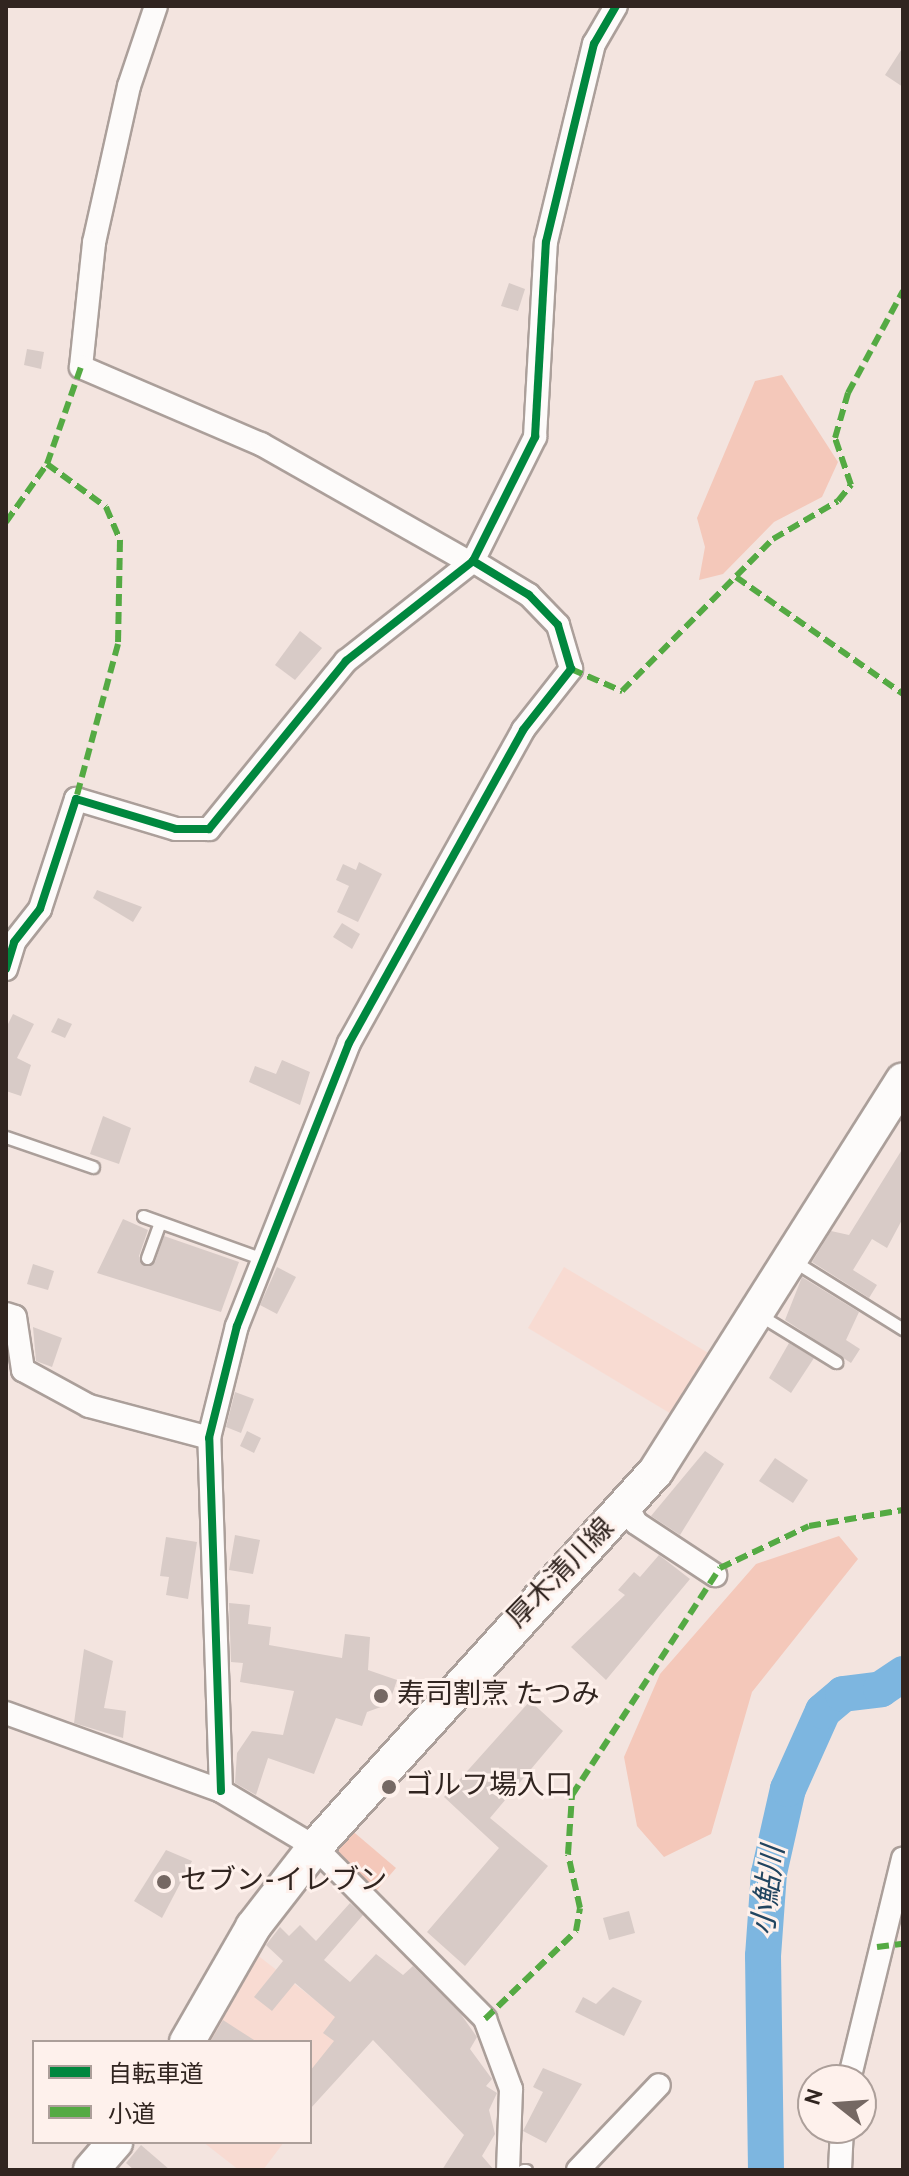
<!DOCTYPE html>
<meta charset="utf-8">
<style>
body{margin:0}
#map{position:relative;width:909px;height:2176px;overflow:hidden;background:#f3e4df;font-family:Overpass,"Noto Sans JP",sans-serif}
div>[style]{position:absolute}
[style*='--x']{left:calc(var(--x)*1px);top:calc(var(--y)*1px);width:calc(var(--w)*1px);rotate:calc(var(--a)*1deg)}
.built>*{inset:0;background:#f8dbd2}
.green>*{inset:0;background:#f4c8ba}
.river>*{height:36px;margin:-18px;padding:0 18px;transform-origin:18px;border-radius:18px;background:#7db6e0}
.building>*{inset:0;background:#d8cbc7}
.roads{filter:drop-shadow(2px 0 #ab9f9a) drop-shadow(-2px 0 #ab9f9a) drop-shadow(0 2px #ab9f9a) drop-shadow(0 -2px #ab9f9a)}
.lane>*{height:11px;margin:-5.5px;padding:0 5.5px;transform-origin:5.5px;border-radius:5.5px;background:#fdfbfa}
.street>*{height:22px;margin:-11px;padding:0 11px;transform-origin:11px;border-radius:11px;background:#fdfbfa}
.primary>*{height:34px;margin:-17px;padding:0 17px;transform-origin:17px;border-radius:17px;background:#fdfbfa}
.quiet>*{height:6px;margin-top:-3px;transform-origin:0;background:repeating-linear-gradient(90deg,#54aa43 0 12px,transparent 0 18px)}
.cycleway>*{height:8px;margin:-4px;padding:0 4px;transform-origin:4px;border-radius:4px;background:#00873e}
.dots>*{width:22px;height:22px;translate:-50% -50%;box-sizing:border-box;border:4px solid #fef1ec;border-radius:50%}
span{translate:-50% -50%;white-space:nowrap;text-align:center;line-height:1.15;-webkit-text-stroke:6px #fef1ec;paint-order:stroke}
.street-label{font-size:28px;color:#312520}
.poi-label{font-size:28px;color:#312520}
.left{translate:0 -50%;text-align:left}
.water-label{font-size:30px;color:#214560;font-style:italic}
.frame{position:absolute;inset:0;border:8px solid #312520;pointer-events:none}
.legend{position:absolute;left:32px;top:2040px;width:280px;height:104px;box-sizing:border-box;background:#fef1ec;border:2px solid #ac9f9a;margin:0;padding:10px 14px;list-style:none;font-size:24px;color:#312520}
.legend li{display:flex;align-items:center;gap:16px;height:40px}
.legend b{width:40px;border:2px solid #ac9f9a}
.north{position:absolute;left:797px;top:2064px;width:80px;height:80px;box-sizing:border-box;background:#fef1ec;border:2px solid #ac9f9a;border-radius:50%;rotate:287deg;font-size:22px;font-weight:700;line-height:32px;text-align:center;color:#312520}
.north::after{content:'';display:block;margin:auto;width:28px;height:36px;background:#756863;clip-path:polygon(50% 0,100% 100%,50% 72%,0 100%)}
</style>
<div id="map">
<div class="built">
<i style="clip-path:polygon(564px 1267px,710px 1354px,673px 1415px,528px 1328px)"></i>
<i style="clip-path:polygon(256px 1954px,364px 2038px,310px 2109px,310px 2042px,206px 2042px)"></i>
<i style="clip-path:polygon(203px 2142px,284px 2142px,263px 2170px,239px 2170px)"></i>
</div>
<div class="green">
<i style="clip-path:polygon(782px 375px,838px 462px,822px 497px,774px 522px,723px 574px,699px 580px,705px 547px,697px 518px,755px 381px)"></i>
<i style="clip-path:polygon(839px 1536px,858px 1559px,752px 1692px,711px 1834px,664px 1857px,637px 1826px,624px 1757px,660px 1674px,756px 1564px)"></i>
<i style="clip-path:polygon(349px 1828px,396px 1868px,371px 1897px,329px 1852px)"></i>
</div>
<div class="river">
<i style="--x:766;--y:2170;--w:214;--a:-90.8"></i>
<i style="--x:763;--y:1956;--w:83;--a:-85.9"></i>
<i style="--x:769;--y:1873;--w:86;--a:-77.3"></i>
<i style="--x:788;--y:1789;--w:85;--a:-65.8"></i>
<i style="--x:823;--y:1711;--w:26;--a:-40"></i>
<i style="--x:843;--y:1694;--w:38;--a:-7"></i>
<i style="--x:881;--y:1689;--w:27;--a:-34"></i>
</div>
<div class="building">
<i style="clip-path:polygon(903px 47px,903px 87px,885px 75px)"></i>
<i style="clip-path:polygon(509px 283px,525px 289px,518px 311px,501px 306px)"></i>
<i style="clip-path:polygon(27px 349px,44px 352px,41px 369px,24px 365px)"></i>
<i style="clip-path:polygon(300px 631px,322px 648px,295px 680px,275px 665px)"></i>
<i style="clip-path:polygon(359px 862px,382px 874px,358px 922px,337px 912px,349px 886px,336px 880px,343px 864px,356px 870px)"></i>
<i style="clip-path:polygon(97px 890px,142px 907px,133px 922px,93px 898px)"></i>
<i style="clip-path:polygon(342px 923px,360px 934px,352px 949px,333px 937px)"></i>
<i style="clip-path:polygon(13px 1014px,34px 1024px,17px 1058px,31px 1065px,21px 1096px,6px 1091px,6px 1028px)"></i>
<i style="clip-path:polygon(58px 1018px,72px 1024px,65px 1038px,51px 1032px)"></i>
<i style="clip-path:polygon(282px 1060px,310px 1072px,300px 1105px,249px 1082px,255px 1066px,276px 1074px)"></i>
<i style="clip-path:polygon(103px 1116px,131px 1128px,119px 1164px,90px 1154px)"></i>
<i style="clip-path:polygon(903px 1148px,903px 1218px,887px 1248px,872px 1239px,853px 1270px,877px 1285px,869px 1298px,812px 1262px,831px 1231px,849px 1235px)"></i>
<i style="clip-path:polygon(123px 1219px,148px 1230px,139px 1256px,145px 1266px,155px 1262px,164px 1236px,239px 1262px,221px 1312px,97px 1273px)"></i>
<i style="clip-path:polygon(33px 1264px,54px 1271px,48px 1290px,27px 1284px)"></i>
<i style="clip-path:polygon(277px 1267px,296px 1277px,277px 1314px,260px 1305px)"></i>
<i style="clip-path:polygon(802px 1277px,859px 1312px,846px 1340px,860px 1349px,851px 1363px,785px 1320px)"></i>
<i style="clip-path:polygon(33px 1327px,62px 1338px,52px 1367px,36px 1361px)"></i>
<i style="clip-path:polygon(789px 1343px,814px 1358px,791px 1393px,769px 1378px)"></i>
<i style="clip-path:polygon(235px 1392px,254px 1399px,241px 1433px,226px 1427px)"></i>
<i style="clip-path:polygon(247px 1431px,261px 1438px,254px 1453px,240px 1446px)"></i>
<i style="clip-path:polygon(705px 1451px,724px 1464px,680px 1535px,651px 1516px)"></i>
<i style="clip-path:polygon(775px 1458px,808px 1480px,793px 1503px,759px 1481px)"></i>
<i style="clip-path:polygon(235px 1535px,260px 1540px,253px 1574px,229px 1570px)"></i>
<i style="clip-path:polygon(166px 1537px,197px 1542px,188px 1599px,166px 1595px,169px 1577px,160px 1576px)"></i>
<i style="clip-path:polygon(659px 1555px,690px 1579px,606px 1680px,571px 1647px,625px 1595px,618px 1590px,634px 1572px,640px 1577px)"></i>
<i style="clip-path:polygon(229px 1603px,250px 1605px,248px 1624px,271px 1627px,269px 1645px,342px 1658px,345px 1634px,370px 1637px,368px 1670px,397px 1680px,389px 1704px,367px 1712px,362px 1726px,336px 1718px,314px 1774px,268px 1758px,256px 1795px,235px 1783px,237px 1753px,252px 1731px,283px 1735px,294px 1691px,240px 1682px,243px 1663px,231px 1662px)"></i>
<i style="clip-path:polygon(84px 1649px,113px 1661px,104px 1708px,126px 1711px,123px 1738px,74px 1723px)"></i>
<i style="clip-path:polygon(530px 1701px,563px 1731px,490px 1818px,548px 1866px,465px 1966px,427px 1932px,499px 1848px,444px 1797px)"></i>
<i style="clip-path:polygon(166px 1850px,192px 1861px,162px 1918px,134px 1901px)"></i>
<i style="clip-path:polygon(350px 1903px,363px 1915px,324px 1960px,350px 1982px,376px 1954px,403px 1975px,413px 1966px,460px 2013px,477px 2037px,470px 2049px,492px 2079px,486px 2086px,497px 2093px,489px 2110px,495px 2134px,482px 2156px,494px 2170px,442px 2170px,464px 2135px,373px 2040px,310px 2109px,310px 2071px,334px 2041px,323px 2033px,335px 2017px,295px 1983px,272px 2011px,254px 1997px,283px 1961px,266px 1945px,280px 1927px,289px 1936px,300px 1925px,316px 1941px)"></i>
<i style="clip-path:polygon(629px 1911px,635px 1933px,609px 1940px,603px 1918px)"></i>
<i style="clip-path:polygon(613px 1987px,642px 2001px,624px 2036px,575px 2012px,583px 1997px,596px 2004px)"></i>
<i style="clip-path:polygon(223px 2020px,257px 2042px,210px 2042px)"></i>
<i style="clip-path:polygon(543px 2068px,582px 2084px,546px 2143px,523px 2131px,543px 2092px,533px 2087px)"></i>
<i style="clip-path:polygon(141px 2145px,170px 2170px,134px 2170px,126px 2163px)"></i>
</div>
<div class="roads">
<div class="lane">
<i style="--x:6;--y:1137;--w:92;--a:19"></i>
<i style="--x:143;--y:1216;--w:127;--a:19.7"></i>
<i style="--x:147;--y:1258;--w:37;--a:-70"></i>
<i style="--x:792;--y:1260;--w:131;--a:31.9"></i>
<i style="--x:758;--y:1314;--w:92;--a:31.6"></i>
<i style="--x:523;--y:2170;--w:3;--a:0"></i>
</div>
<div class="street">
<i style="--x:156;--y:6;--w:84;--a:108.6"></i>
<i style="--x:129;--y:86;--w:161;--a:102.6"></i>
<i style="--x:94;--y:243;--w:125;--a:96"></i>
<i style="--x:81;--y:367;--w:196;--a:23.2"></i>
<i style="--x:261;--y:444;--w:239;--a:29.6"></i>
<i style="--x:6;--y:969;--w:28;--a:-73"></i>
<i style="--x:14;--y:942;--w:42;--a:-51.8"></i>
<i style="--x:40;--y:909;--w:116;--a:-71.9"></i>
<i style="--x:76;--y:799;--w:104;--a:16.7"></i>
<i style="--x:176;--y:829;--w:33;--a:0"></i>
<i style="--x:209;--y:829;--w:217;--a:-50.8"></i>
<i style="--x:346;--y:661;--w:162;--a:-38.2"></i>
<i style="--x:473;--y:561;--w:139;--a:-63.4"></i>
<i style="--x:535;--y:437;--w:195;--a:-86.8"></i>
<i style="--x:546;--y:242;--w:204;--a:-76.4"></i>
<i style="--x:594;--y:44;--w:44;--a:-59.9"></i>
<i style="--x:6;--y:1314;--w:9;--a:18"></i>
<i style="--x:15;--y:1317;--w:54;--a:81.4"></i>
<i style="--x:23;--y:1370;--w:75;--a:28.6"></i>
<i style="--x:89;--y:1406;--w:124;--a:14.9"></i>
<i style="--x:627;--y:1506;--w:19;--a:62"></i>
<i style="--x:636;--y:1523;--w:95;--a:33.4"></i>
<i style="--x:6;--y:1713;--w:229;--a:19.9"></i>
<i style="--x:221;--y:1791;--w:109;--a:30.8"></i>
<i style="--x:315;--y:1847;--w:242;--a:45.3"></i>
<i style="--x:485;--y:2019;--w:75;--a:69.6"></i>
<i style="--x:511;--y:2089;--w:81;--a:92.1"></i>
<i style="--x:221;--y:1791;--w:353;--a:-91.9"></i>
<i style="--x:209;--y:1438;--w:115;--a:-76"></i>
<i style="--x:237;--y:1326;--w:304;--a:-68.4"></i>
<i style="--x:349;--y:1043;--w:358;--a:-60.9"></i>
<i style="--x:523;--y:730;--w:78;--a:-51.8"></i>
<i style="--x:571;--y:669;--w:46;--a:-106.5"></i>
<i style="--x:558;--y:625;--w:42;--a:-134"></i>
<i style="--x:529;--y:595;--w:66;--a:-148.7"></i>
<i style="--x:849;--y:2080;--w:228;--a:-76.3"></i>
<i style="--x:578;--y:2170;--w:117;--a:-46.4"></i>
<i style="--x:840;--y:2170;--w:42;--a:-87.3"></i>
</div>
<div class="primary">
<i style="--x:187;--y:2042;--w:133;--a:-60.1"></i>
<i style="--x:253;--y:1927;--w:101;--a:-52.2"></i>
<i style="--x:315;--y:1847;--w:508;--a:-47.79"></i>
<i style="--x:656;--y:1471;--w:462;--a:-57.7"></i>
<i style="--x:91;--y:2170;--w:37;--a:-49"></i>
</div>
</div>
<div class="quiet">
<i style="--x:47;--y:464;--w:73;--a:36.1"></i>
<i style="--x:106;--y:507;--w:36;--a:67"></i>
<i style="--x:120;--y:540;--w:104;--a:91.1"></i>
<i style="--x:118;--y:644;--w:161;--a:105.2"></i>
<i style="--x:6;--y:522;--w:71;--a:-54.7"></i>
<i style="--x:47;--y:464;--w:103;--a:-70.7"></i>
<i style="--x:736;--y:577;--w:204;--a:35"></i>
<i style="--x:571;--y:669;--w:56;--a:23.3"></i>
<i style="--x:622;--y:691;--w:214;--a:-45.2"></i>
<i style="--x:773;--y:539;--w:75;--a:-30.3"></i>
<i style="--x:838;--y:501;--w:21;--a:-51"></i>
<i style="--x:851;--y:485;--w:50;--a:-108.8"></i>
<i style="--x:835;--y:438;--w:47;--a:-73.9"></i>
<i style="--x:848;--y:393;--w:116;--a:-61.7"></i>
<i style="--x:877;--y:1947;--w:26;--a:-7"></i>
<i style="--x:485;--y:2019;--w:127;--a:-44"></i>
<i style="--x:576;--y:1931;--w:23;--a:-80"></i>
<i style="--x:580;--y:1908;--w:55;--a:-102.5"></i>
<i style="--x:568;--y:1854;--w:59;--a:-86.1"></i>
<i style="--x:572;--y:1795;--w:271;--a:-56.9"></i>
<i style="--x:720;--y:1568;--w:98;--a:-25.3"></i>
<i style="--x:809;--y:1526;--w:95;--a:-9.7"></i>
</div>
<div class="cycleway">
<i style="--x:6;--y:969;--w:28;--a:-73"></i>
<i style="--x:14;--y:942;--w:42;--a:-51.8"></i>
<i style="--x:40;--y:909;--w:116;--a:-71.9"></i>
<i style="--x:76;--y:799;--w:104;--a:16.7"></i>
<i style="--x:176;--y:829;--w:33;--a:0"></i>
<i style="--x:209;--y:829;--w:217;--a:-50.8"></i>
<i style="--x:346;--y:661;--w:162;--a:-38.2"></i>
<i style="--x:473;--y:561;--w:139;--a:-63.4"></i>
<i style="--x:535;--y:437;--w:195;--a:-86.8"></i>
<i style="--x:546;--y:242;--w:204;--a:-76.4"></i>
<i style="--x:594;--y:44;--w:44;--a:-59.9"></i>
<i style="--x:221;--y:1791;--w:353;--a:-91.9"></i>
<i style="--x:209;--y:1438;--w:115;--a:-76"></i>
<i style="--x:237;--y:1326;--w:304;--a:-68.4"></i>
<i style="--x:349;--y:1043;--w:358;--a:-60.9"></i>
<i style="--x:523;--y:730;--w:78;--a:-51.8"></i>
<i style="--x:571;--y:669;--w:46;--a:-106.5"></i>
<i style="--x:558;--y:625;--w:42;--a:-134"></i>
<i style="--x:529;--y:595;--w:66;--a:-148.7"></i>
</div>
<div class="dots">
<i style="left:381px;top:1696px;background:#756863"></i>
<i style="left:389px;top:1787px;background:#756863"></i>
<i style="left:164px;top:1882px;background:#756863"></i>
</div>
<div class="street-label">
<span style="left:562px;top:1574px;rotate:-46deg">厚木清川線</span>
</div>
<div class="poi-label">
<span class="left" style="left:397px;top:1696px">寿司割烹 たつみ</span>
<span class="left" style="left:405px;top:1787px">ゴルフ場入口</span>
<span class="left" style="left:180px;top:1882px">セブン-イレブン</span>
</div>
<div class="water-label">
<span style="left:771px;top:1891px;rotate:-83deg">小鮎川</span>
</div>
<div class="frame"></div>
<ul class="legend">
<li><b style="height:10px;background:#00873e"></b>自転車道</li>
<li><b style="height:10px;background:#54aa43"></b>小道</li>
</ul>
<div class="north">N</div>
</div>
